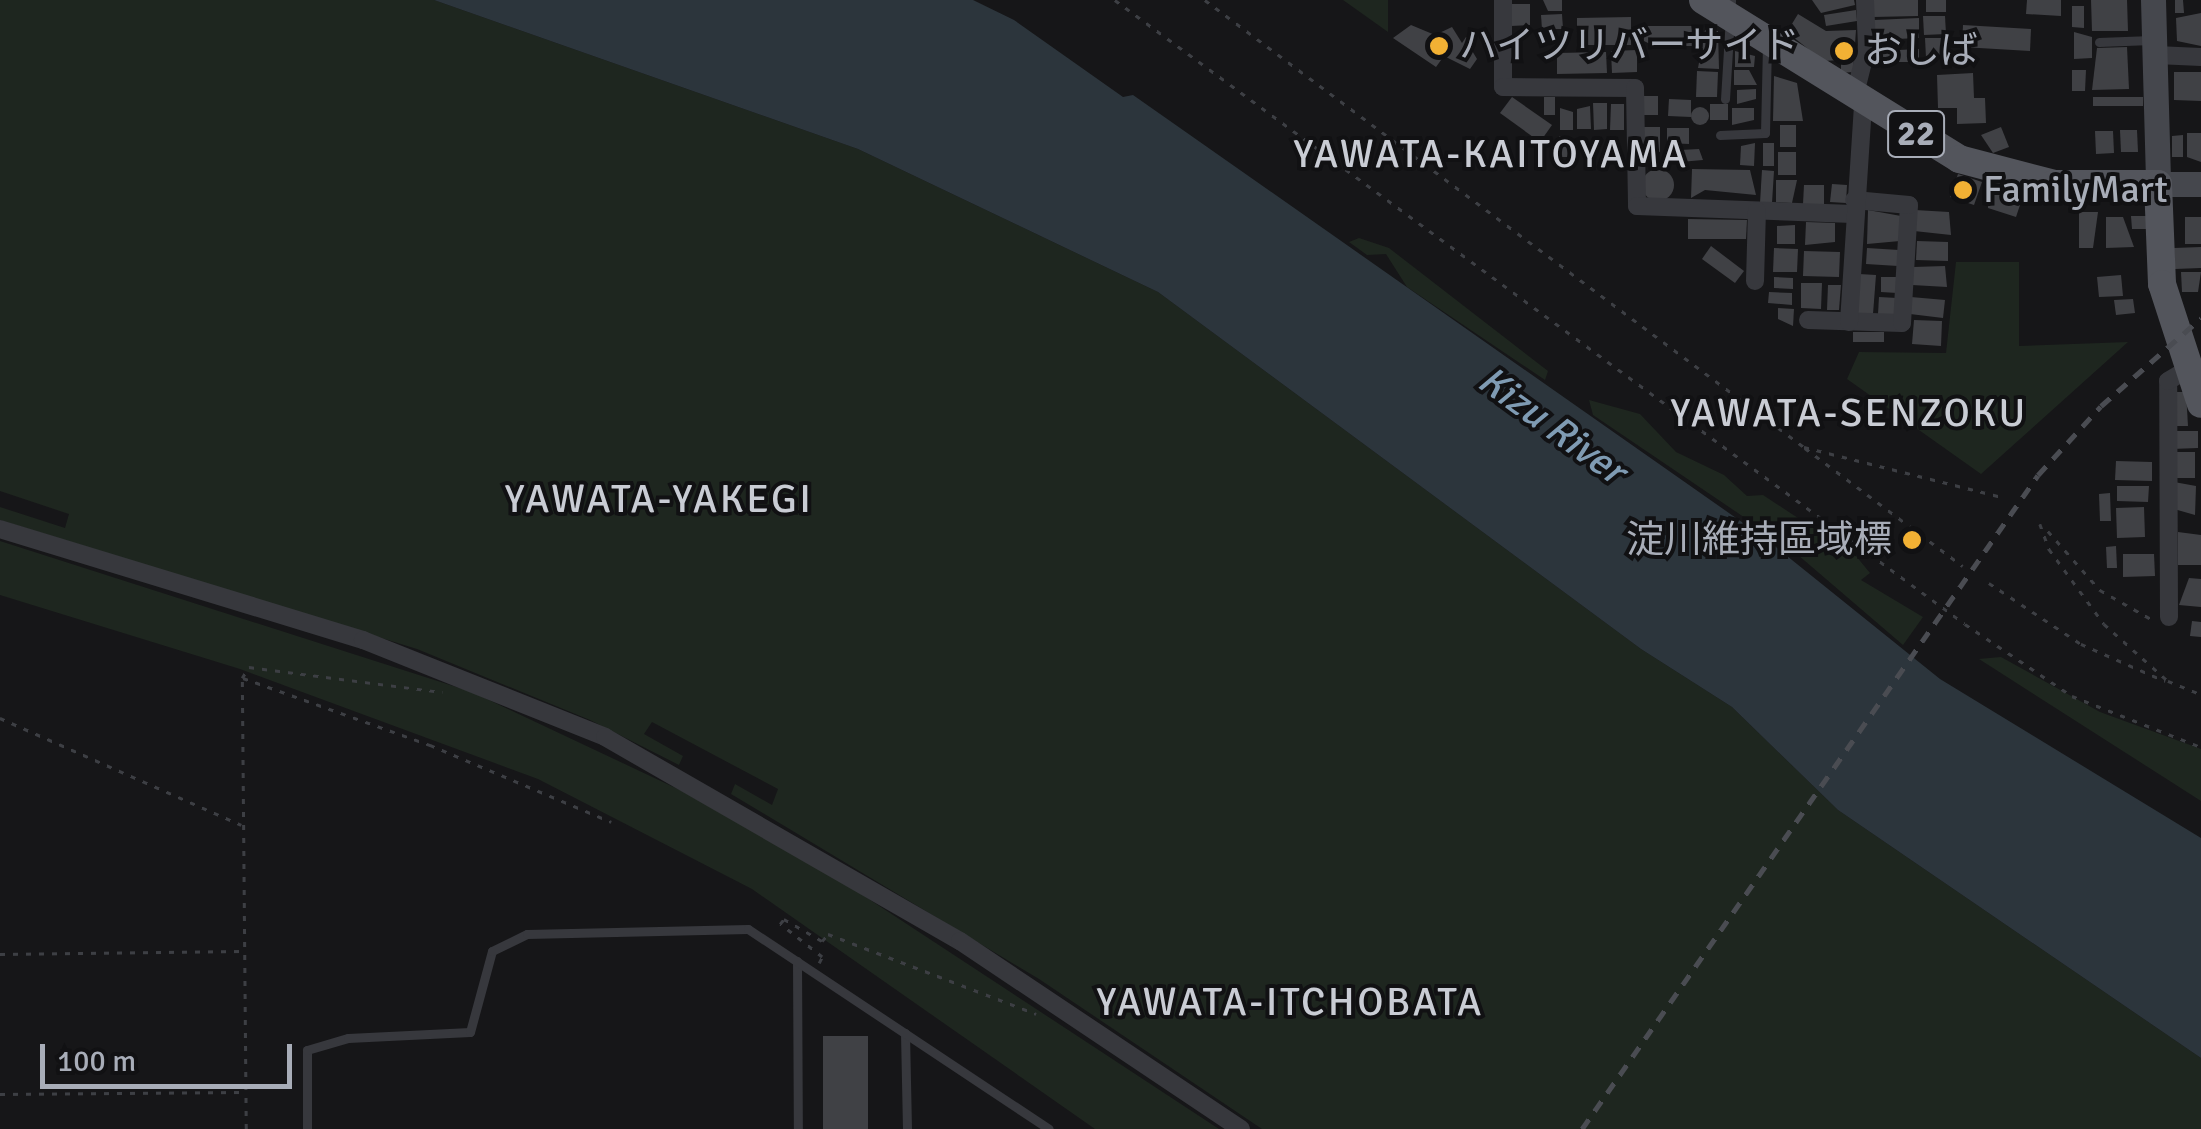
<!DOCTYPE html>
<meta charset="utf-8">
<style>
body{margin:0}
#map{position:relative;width:2201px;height:1129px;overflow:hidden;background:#161618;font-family:Signika,"Noto Sans JP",sans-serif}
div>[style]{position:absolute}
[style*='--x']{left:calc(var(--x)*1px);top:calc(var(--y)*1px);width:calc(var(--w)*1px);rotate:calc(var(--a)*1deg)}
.green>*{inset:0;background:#1e261f}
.water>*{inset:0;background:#2c353c}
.building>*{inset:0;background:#404145}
.round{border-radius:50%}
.path>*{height:2.5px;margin-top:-1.25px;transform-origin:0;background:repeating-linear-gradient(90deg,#3d3f44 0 5px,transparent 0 13px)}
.lane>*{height:9px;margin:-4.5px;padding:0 4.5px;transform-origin:4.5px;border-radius:4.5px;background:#37383d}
.street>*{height:18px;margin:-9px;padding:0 9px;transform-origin:9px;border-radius:9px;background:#37383d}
.secondary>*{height:25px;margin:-12.5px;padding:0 12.5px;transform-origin:12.5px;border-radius:12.5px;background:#45474d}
.primary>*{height:28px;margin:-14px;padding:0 14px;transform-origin:14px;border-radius:14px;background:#53555c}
.rail>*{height:5px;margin-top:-2.5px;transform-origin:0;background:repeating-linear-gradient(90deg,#4a4c52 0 12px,transparent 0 22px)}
.dots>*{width:28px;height:28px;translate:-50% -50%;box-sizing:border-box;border:5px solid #111113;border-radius:50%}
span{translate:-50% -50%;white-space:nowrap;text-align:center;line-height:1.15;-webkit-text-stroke:8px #111113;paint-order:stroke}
.shield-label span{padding:2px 8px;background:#111113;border:2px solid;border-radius:8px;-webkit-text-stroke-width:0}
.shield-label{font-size:35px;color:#a8adb8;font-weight:700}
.poi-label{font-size:38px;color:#a8adb8}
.left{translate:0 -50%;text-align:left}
.right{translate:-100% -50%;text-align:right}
.neighbourhood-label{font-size:40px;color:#c9ccd4;letter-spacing:2.5px}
.water-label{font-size:40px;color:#7f9bb3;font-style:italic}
.scale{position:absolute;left:40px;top:1044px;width:252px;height:45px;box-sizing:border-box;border:5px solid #a8adb8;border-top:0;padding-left:12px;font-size:30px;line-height:35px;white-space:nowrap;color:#a8adb8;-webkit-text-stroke:8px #111113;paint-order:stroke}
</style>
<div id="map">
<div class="green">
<i style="clip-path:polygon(0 0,434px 0,858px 149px,1158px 292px,1641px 649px,1732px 707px,1838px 810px,2201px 1058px,2201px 1129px,1262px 1129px,1039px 979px,731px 794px,735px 784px,772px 805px,778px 789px,652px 722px,644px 734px,683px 756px,679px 765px,590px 720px,417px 649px,0 520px,0 507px,65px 528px,69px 514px,0 491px)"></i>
<i style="clip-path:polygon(1343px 0,1388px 0,1388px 32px)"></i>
<i style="clip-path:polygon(1359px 238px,1389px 248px,1548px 371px,1545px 380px,1407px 287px,1386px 254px,1367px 255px,1349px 242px)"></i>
<i style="clip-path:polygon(1956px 262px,2019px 262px,2019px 346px,2128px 342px,1981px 474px,1847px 379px,1859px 352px,1946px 353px)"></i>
<i style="clip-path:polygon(1589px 400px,1640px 414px,1676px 452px,1724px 475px,1747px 496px,1763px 495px,1856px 556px,1870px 573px,1861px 580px,1923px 617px,1903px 645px,1791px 549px,1593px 415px)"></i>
<i style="clip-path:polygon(0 541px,472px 692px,682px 791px,855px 890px,1219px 1129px,1095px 1129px,752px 889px,538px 779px,240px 669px,0 595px)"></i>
<i style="clip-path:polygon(2001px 657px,2100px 712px,2201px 749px,2201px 801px,1979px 659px)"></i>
</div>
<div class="water">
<i style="clip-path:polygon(434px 0,973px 0,1014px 20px,1123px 97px,1133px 95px,1766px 539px,1940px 679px,2201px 838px,2201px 1058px,1838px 810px,1732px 707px,1641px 649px,1158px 292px,858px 149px)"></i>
</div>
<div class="building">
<i style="clip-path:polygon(1543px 0,1562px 0,1562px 11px,1548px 11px)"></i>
<i style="clip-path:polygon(1812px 0,1854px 0,1855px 5px,1821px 13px)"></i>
<i style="clip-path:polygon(1873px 0,1918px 0,1918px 16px,1873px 17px)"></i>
<i style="clip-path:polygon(1926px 0,1946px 0,1946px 12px,1926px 12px)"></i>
<i style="clip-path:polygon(2027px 0,2061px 0,2061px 16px,2026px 14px)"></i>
<i style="clip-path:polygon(2091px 0,2127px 0,2128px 31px,2092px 31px)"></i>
<i style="clip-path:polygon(2175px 0,2183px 0,2184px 13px,2175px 13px)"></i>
<i style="clip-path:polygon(1511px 4px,1530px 4px,1530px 25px,1511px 26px)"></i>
<i style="clip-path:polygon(2072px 6px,2084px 6px,2084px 28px,2072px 27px)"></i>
<i style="clip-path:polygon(1856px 10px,1857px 21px,1826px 26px,1824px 15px)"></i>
<i style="clip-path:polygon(2201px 13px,2201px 46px,2177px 41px,2176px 18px)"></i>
<i style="clip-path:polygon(1562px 14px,1563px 29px,1542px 29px,1541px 15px)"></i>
<i style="clip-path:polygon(1798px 14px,1826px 31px,1856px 30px,1853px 72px,1841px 73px,1841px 60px,1823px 61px,1787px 32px)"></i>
<i style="clip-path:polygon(1923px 16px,1945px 16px,1946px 34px,1924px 35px)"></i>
<i style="clip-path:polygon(1631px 17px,1631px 45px,1577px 45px,1577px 18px)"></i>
<i style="clip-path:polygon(1919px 18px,1919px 38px,1874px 40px,1874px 20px)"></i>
<i style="clip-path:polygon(1411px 25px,1435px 35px,1452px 27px,1462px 43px,1466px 37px,1476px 43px,1471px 49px,1477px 59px,1470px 69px,1444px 56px,1436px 67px,1393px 38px)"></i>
<i style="clip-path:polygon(1963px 25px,2031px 29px,2030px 51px,1962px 47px)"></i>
<i style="clip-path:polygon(1644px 26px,1694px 26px,1694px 46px,1654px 46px,1644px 41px)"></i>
<i style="clip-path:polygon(1705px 30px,1718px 31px,1719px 69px,1698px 68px)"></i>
<i style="clip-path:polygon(2074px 32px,2092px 37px,2092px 58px,2074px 59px)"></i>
<i style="clip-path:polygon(1925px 38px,1946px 38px,1946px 57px,1926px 58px)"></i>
<i style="clip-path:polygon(2127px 47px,2129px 89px,2092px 90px,2097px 48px)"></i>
<i style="clip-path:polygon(1919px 49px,1919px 62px,1899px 62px,1899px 50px)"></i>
<i style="clip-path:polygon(1637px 50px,1637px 72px,1612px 73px,1611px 51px)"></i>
<i style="clip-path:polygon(1896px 50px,1897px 62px,1875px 63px,1874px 51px)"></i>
<i style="clip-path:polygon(1735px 51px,1755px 56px,1754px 67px,1735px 67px)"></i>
<i style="clip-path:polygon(1606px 52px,1607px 73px,1557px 74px,1557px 53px)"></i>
<i style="clip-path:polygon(1734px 70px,1749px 70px,1757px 85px,1734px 85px)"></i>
<i style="clip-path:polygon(2072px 70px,2086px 70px,2085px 91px,2072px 91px)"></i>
<i style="clip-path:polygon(1697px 71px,1718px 72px,1717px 97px,1696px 97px)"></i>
<i style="clip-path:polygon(2174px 72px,2201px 72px,2201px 101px,2174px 100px)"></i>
<i style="clip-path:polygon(1973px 73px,1974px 98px,1985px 98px,1986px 123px,1957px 124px,1957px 108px,1938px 108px,1937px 75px)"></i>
<i style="clip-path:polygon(1774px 76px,1797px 83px,1803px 121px,1773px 121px)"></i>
<i style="clip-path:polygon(1756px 89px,1756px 99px,1737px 104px,1737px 90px)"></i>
<i style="clip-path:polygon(1641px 96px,1658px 96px,1658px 115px,1641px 115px)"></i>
<i style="clip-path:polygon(1512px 97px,1552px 125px,1540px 142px,1500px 113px)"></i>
<i style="clip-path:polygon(1544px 97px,1555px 97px,1555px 115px,1544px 115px)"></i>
<i style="clip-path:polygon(2093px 97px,2143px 97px,2143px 106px,2093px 106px)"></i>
<i style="clip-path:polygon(1669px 99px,1691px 100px,1691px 117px,1668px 116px)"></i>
<i style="clip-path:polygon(1593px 103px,1607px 103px,1607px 129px,1594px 130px)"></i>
<i style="clip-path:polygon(1611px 104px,1624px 104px,1624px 130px,1610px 130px)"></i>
<i style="clip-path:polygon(1710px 104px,1728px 104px,1728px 120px,1710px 120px)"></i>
<i style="clip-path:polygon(1590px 106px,1591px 129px,1577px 129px,1577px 109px)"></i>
<i class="round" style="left:1691px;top:107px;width:18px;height:18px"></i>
<i style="clip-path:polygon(1560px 108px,1573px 112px,1573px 130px,1560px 130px)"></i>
<i style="clip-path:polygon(1732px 108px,1754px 108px,1754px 120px,1732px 125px)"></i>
<i style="clip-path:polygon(1780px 125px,1796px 125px,1796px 147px,1780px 147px)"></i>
<i style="clip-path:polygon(1643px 127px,1660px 127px,1660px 152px,1644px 150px)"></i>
<i style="clip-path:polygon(2001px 127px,2009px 147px,1993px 153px,1981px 135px)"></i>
<i style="clip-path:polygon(1667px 128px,1689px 128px,1689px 144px,1667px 143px)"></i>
<i style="clip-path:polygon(2120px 130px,2137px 130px,2138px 152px,2121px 152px)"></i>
<i style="clip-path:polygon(2095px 131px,2113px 131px,2114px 153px,2096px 154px)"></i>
<i style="clip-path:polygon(2187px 133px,2201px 133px,2201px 162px,2187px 157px)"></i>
<i style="clip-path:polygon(2183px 135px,2183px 157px,2172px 157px,2172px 136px)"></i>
<i style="clip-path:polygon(1559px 136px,1569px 136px,1569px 157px,1559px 157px)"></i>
<i style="clip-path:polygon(1755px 143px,1754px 166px,1740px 165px,1741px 146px)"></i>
<i style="clip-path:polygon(1763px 143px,1774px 143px,1774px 166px,1763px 166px)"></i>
<i style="clip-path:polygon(1699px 149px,1703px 160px,1680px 162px,1680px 150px)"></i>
<i style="clip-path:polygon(1778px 152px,1796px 152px,1796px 175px,1778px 175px)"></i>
<i class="round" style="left:1642px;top:169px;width:32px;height:32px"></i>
<i style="clip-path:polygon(1692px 169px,1750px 170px,1756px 195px,1705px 190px,1691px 198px)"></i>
<i style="clip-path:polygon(1762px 170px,1774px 171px,1772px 203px,1760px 203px)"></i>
<i style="clip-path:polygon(1958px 174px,1982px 182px,1974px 205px,1950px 197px)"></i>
<i style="clip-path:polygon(1776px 180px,1797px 180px,1792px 203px,1776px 202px)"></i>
<i style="clip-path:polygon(1832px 184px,1847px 185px,1846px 203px,1830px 202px)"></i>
<i style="clip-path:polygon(1804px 185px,1824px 185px,1824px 204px,1803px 204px)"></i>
<i style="clip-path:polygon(1989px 185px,2023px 196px,2016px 217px,1988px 208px)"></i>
<i style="clip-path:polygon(1868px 210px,1901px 216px,1900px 241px,1867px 244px)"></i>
<i style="clip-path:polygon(1915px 210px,1949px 212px,1951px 235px,1914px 231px)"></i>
<i style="clip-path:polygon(2079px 212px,2098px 212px,2093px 248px,2079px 248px)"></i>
<i style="clip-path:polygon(2131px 216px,2146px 216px,2147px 229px,2132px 229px)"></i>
<i style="clip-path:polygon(2106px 217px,2123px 217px,2134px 247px,2106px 248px)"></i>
<i style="clip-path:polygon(2185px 217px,2201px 217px,2201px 244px,2185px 244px)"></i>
<i style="clip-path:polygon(1688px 219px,1747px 220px,1746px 239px,1688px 239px)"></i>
<i style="clip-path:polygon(1806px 222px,1835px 223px,1835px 242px,1805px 245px)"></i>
<i style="clip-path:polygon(1795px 225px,1795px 244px,1777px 244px,1777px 226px)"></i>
<i style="clip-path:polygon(1917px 241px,1948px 242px,1948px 261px,1916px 260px)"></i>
<i style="clip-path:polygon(1711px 246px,1744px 271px,1735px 283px,1702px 259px)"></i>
<i style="clip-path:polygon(2201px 247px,2201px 268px,2175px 269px,2174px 248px)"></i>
<i style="clip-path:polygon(1774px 248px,1798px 249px,1797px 272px,1773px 272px)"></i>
<i style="clip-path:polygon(1867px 248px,1899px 250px,1898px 266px,1866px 264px)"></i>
<i style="clip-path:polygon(1804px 251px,1840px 252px,1839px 277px,1803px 276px)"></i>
<i style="clip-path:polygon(1945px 266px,1947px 287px,1912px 285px,1913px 267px)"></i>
<i style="clip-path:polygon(2181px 272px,2201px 272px,2198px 292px,2182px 292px)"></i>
<i style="clip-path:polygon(1859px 274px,1876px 275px,1873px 314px,1856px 313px)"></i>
<i style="clip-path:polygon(2121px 275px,2123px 296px,2099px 297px,2097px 277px)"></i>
<i style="clip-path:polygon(1774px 277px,1793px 278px,1793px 289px,1774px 288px)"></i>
<i style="clip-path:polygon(1881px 277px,1898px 277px,1897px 293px,1881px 292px)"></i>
<i style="clip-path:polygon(1801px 283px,1822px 283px,1821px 309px,1801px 308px)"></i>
<i style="clip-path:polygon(1828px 285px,1841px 285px,1839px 310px,1827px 310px)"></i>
<i style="clip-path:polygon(1769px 292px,1792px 293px,1792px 305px,1768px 303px)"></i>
<i style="clip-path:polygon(1879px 297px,1897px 298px,1896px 316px,1878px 314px)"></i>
<i style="clip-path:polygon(1911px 297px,1945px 300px,1943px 318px,1910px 314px)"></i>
<i style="clip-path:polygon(2133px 299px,2135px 313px,2116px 315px,2114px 300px)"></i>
<i style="clip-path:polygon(1778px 308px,1794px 309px,1793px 326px,1778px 319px)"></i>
<i style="clip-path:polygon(1914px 320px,1942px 321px,1941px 346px,1912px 344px)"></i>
<i style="clip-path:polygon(1853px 332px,1884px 332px,1884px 342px,1853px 342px)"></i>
<i style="clip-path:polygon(2171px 392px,2186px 392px,2188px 426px,2173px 426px)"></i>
<i style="clip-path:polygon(2172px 431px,2198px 431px,2198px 448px,2172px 449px)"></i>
<i style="clip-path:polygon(2176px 452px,2195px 452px,2195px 478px,2174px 478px)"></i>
<i style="clip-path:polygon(2116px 461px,2152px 462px,2152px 481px,2115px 480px)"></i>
<i style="clip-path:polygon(2174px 482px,2196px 486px,2195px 515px,2174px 509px)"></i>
<i style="clip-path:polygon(2117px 486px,2149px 486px,2148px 502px,2117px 501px)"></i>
<i style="clip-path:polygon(2110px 493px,2111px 521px,2100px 521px,2099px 494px)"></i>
<i style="clip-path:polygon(2144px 507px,2145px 537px,2117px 538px,2116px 508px)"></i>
<i style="clip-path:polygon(2178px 532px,2201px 535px,2201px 565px,2178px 565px)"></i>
<i style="clip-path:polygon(2116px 546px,2117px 568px,2107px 568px,2106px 547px)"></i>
<i style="clip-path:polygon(2123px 554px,2154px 554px,2155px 576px,2123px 577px)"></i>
<i style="clip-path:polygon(2189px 578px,2201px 579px,2201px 607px,2179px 605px)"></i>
<i style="clip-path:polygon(2192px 621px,2201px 622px,2201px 637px,2190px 636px)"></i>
<i style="clip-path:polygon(823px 1036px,868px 1036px,868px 1129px,823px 1129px)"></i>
</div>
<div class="path">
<i style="--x:1115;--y:0;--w:1054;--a:36.28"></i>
<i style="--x:1965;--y:624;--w:129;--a:33.9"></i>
<i style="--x:2072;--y:696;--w:139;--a:21.6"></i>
<i style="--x:1205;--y:0;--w:747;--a:36.73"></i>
<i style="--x:1804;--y:447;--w:203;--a:14.2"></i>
<i style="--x:1805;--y:448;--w:197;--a:36.8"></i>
<i style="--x:2040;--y:524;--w:27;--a:70"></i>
<i style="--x:2049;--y:549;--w:93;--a:53.7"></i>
<i style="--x:2104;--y:624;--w:86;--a:41.7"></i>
<i style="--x:2168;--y:681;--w:35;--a:22"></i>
<i style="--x:2048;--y:531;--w:79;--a:48.6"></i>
<i style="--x:2100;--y:590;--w:59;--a:29.6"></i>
<i style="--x:1989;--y:583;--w:110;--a:33.5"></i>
<i style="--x:2081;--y:644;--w:92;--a:23.8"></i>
<i style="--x:243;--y:678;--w:199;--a:19.7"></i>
<i style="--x:430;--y:745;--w:197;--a:23"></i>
<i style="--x:0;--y:718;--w:264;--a:23.9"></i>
<i style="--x:0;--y:954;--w:243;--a:-0.7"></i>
<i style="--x:819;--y:963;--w:7;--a:-63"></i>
<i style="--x:822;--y:957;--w:53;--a:-141.8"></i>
<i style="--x:780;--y:924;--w:6;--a:-51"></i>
<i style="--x:784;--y:919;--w:44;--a:30.1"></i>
<i style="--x:822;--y:941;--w:9;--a:-49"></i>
<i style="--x:828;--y:934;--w:223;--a:21"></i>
<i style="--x:0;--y:1094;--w:243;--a:-0.5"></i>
<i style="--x:246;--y:1129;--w:451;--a:-90.5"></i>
<i style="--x:242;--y:678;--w:13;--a:-58"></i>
<i style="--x:249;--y:667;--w:195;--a:7.4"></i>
</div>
<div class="lane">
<i style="--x:2099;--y:42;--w:52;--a:-2.2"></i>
<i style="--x:1725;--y:99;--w:99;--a:-86.5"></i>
<i style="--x:1720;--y:135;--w:45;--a:-2.5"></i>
<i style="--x:1765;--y:133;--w:87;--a:-88.7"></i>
<i style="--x:797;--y:961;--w:168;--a:89.7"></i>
<i style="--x:905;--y:1033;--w:96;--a:88.8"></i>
<i style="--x:307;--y:1129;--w:79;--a:-90"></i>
<i style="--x:307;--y:1050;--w:43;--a:-16.3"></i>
<i style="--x:348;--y:1038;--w:122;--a:-2.8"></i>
<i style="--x:470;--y:1032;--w:84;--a:-74.8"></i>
<i style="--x:492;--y:951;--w:39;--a:-26"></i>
<i style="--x:527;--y:934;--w:221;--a:-1.3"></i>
<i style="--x:748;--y:929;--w:361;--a:33.6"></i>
</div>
<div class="street">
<i style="--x:1503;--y:0;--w:87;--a:90"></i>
<i style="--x:1503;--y:87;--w:132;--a:0.4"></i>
<i style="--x:1635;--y:88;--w:118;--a:89"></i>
<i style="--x:1637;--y:206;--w:216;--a:2.1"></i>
<i style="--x:2156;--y:55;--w:45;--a:2.5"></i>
<i style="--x:1854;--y:98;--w:54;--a:-76"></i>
<i style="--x:1867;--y:46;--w:46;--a:-92.5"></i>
<i style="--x:1755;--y:281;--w:70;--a:-88.4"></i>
<i style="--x:1808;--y:320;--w:94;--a:1.8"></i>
<i style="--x:1902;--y:323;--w:118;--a:-86.6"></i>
<i style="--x:1909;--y:205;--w:55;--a:-174.8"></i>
<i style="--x:1849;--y:322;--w:218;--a:-86.3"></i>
<i style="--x:0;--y:529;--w:380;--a:17"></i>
<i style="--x:363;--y:640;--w:261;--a:21.8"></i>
<i style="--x:605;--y:737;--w:409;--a:29.9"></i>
<i style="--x:960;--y:941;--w:338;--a:33.8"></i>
<i style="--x:2169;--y:617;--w:236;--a:-90.2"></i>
<i style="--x:2168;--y:381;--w:23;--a:-31"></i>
</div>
<div class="secondary">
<i style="--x:2153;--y:0;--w:184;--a:88.4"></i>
<i style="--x:2158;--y:184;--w:43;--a:0"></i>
</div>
<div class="primary">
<i style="--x:1703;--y:0;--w:301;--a:31.8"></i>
<i style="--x:1959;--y:159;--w:98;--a:14.7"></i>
<i style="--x:2054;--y:184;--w:104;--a:0"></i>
<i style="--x:2158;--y:184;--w:100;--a:87.7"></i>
<i style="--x:2162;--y:284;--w:126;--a:72"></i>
</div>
<div class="rail">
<i style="--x:1582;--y:1129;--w:797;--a:-55.11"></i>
<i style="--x:2038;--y:475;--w:93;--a:-47.6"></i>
<i style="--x:2101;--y:406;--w:133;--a:-41.3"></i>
</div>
<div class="dots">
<i style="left:1439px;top:46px;background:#f2b134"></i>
<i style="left:1844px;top:51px;background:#f2b134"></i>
<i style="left:1963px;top:190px;background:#f2b134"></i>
<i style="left:1912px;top:540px;background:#f2b134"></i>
</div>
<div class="shield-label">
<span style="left:1916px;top:134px">22</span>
</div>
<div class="poi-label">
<span class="left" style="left:1459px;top:46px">ハイツリバーサイド</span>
<span class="left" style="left:1864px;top:51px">おしば</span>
<span class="left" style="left:1983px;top:190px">FamilyMart</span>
<span class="right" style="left:1892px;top:540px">淀川維持區域標</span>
</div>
<div class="neighbourhood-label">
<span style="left:1491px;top:154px">YAWATA-KAITOYAMA</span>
<span style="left:1849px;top:413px">YAWATA-SENZOKU</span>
<span style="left:659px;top:499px">YAWATA-YAKEGI</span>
<span style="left:1290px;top:1002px">YAWATA-ITCHOBATA</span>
</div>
<div class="water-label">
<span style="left:1552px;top:425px;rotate:36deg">Kizu River</span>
</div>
<div class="scale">100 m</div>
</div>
